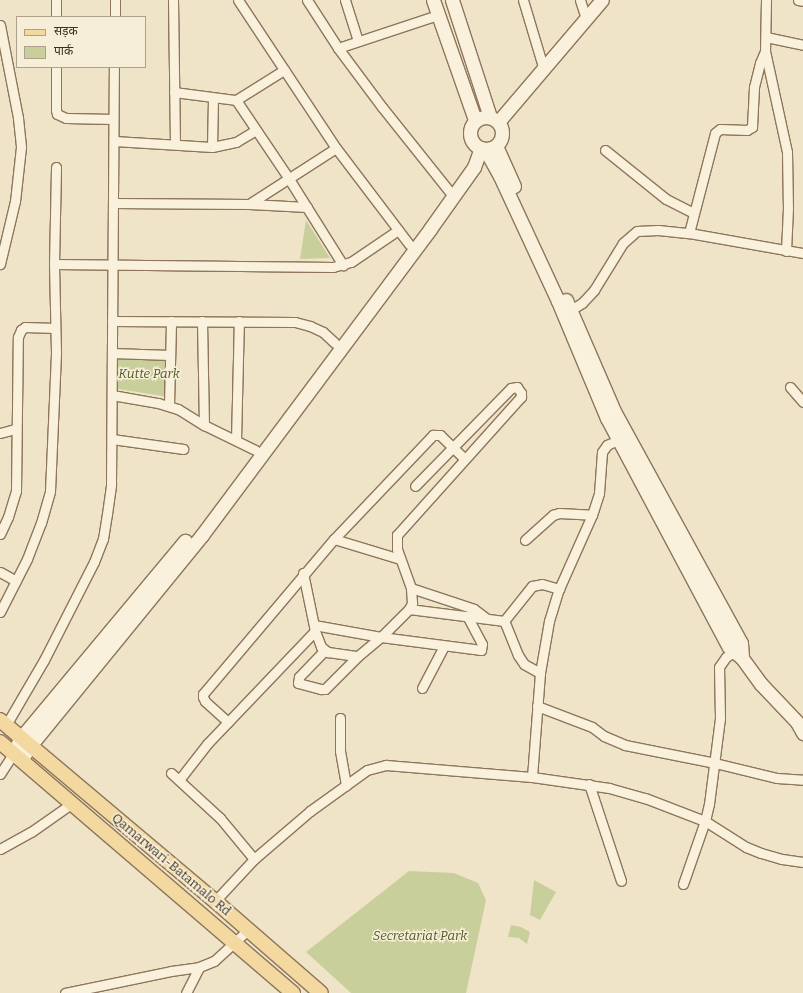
<!DOCTYPE html>
<meta charset="utf-8">
<style>
body{margin:0}
#map{position:relative;width:803px;height:993px;overflow:hidden;background:#f0e4c8;font-family:Bitter,"Noto Sans Devanagari",serif}
div>[style]{position:absolute}
[style*='--x']{left:calc(var(--x)*1px);top:calc(var(--y)*1px);width:calc(var(--w)*1px);rotate:calc(var(--a)*1deg)}
.green>*{inset:0;background:#c9cf9b}
.roads{filter:drop-shadow(1px 0 #8d765c) drop-shadow(-1px 0 #8d765c) drop-shadow(0 1px #8d765c) drop-shadow(0 -1px #8d765c)}
.street>*{height:9px;margin:-4.5px;padding:0 4.5px;transform-origin:4.5px;border-radius:4.5px;background:#faf1dc}
.secondary>*{height:13px;margin:-6.5px;padding:0 6.5px;transform-origin:6.5px;border-radius:6.5px;background:#faf1dc}
.secondary>.ring{margin:-6.5px;padding:0;box-sizing:content-box;background:none;border:13px solid #faf1dc;border-radius:50%}
.primary>*{height:14px;margin:-7px;padding:0 7px;transform-origin:7px;border-radius:7px;background:#f3d9a0}
span{translate:-50% -50%;white-space:nowrap;text-align:center;line-height:1.15;-webkit-text-stroke:3px #f7eed8;paint-order:stroke}
.park-label{font-size:13px;color:#4d5a26;font-style:italic}
.street-label{font-size:13px;color:#3d2e20}
.legend{position:absolute;left:16px;top:16px;width:130px;height:52px;box-sizing:border-box;background:#f7eed8;border:1px solid #ada18e;margin:0;padding:5px 7px;list-style:none;font-size:12px;color:#3d2e20}
.legend li{display:flex;align-items:center;gap:8px;height:20px}
.legend b{width:20px;border:1px solid #ada18e}
</style>
<div id="map">
<div class="green">
<i style="clip-path:polygon(306px 220px,330px 258px,300px 259px)"></i>
<i style="clip-path:polygon(112px 353px,170px 355px,169px 397px,112px 388px)"></i>
<i style="clip-path:polygon(409px 871px,454px 873px,478px 883px,486px 900px,466px 993px,351px 993px,306px 952px)"></i>
<i style="clip-path:polygon(534px 880px,556px 892px,540px 920px,530px 915px)"></i>
<i style="clip-path:polygon(511px 925px,521px 927px,530px 932px,527px 944px,519px 938px,508px 937px)"></i>
</div>
<div class="roads">
<div class="street">
<i style="--x:173;--y:0;--w:144;--a:89.2"></i>
<i style="--x:238;--y:0;--w:178;--a:56.5"></i>
<i style="--x:336;--y:148;--w:121;--a:52.8"></i>
<i style="--x:307;--y:0;--w:57;--a:57.1"></i>
<i style="--x:338;--y:48;--w:74;--a:53.3"></i>
<i style="--x:382;--y:107;--w:107;--a:51.4"></i>
<i style="--x:345;--y:0;--w:43;--a:72.4"></i>
<i style="--x:523;--y:0;--w:73;--a:73.3"></i>
<i style="--x:580;--y:0;--w:20;--a:72"></i>
<i style="--x:766;--y:0;--w:51;--a:91.1"></i>
<i style="--x:765;--y:51;--w:103;--a:77.7"></i>
<i style="--x:787;--y:152;--w:56;--a:89"></i>
<i style="--x:788;--y:208;--w:43;--a:92.7"></i>
<i style="--x:798;--y:0;--w:5;--a:11"></i>
<i style="--x:56;--y:17;--w:17;--a:-90"></i>
<i style="--x:115;--y:17;--w:17;--a:-90"></i>
<i style="--x:0;--y:25;--w:95;--a:79"></i>
<i style="--x:18;--y:118;--w:29;--a:84"></i>
<i style="--x:21;--y:147;--w:54;--a:96.3"></i>
<i style="--x:15;--y:201;--w:65;--a:103.4"></i>
<i style="--x:766;--y:37;--w:38;--a:12"></i>
<i style="--x:338;--y:48;--w:105;--a:-18.3"></i>
<i style="--x:56;--y:67;--w:43;--a:90"></i>
<i style="--x:56;--y:110;--w:4;--a:76"></i>
<i style="--x:57;--y:114;--w:10;--a:24"></i>
<i style="--x:66;--y:118;--w:47;--a:1.2"></i>
<i style="--x:174;--y:92;--w:63;--a:7.4"></i>
<i style="--x:236;--y:100;--w:57;--a:-32"></i>
<i style="--x:236;--y:100;--w:95;--a:56.1"></i>
<i style="--x:289;--y:179;--w:102;--a:57.9"></i>
<i style="--x:114;--y:141;--w:98;--a:3.5"></i>
<i style="--x:212;--y:147;--w:25;--a:-12"></i>
<i style="--x:236;--y:142;--w:23;--a:-31"></i>
<i style="--x:212;--y:147;--w:49;--a:-88.8"></i>
<i style="--x:605;--y:150;--w:78;--a:38.8"></i>
<i style="--x:666;--y:199;--w:31;--a:27"></i>
<i style="--x:114;--y:203;--w:135;--a:0.4"></i>
<i style="--x:249;--y:204;--w:58;--a:3"></i>
<i style="--x:249;--y:204;--w:103;--a:-32.8"></i>
<i style="--x:689;--y:233;--w:103;--a:-75.4"></i>
<i style="--x:715;--y:133;--w:6;--a:-39"></i>
<i style="--x:720;--y:129;--w:27;--a:2"></i>
<i style="--x:747;--y:130;--w:6;--a:-31"></i>
<i style="--x:752;--y:127;--w:40;--a:-87.1"></i>
<i style="--x:754;--y:87;--w:25;--a:-76"></i>
<i style="--x:760;--y:63;--w:13;--a:-67"></i>
<i style="--x:54;--y:264;--w:279;--a:0.6"></i>
<i style="--x:333;--y:267;--w:19;--a:-16"></i>
<i style="--x:351;--y:262;--w:57;--a:-34.2"></i>
<i style="--x:566;--y:313;--w:19;--a:-32"></i>
<i style="--x:582;--y:303;--w:18;--a:-47"></i>
<i style="--x:594;--y:290;--w:55;--a:-58.3"></i>
<i style="--x:623;--y:243;--w:18;--a:-41"></i>
<i style="--x:637;--y:231;--w:21;--a:-3"></i>
<i style="--x:658;--y:230;--w:31;--a:6"></i>
<i style="--x:689;--y:233;--w:116;--a:10"></i>
<i style="--x:112;--y:321;--w:183;--a:0.3"></i>
<i style="--x:295;--y:322;--w:16;--a:15"></i>
<i style="--x:310;--y:326;--w:14;--a:25"></i>
<i style="--x:323;--y:332;--w:16;--a:43"></i>
<i style="--x:202;--y:321;--w:104;--a:88.9"></i>
<i style="--x:112;--y:353;--w:58;--a:2"></i>
<i style="--x:790;--y:387;--w:20;--a:49"></i>
<i style="--x:112;--y:395;--w:47;--a:9.9"></i>
<i style="--x:158;--y:403;--w:21;--a:17"></i>
<i style="--x:178;--y:409;--w:31;--a:32"></i>
<i style="--x:204;--y:425;--w:57;--a:26.1"></i>
<i style="--x:169;--y:405;--w:84;--a:-88.6"></i>
<i style="--x:0;--y:433;--w:16;--a:-15"></i>
<i style="--x:112;--y:439;--w:72;--a:8"></i>
<i style="--x:236;--y:440;--w:119;--a:-88.6"></i>
<i style="--x:0;--y:534;--w:19;--a:-65"></i>
<i style="--x:8;--y:517;--w:27;--a:-73"></i>
<i style="--x:16;--y:491;--w:154;--a:-89.3"></i>
<i style="--x:18;--y:337;--w:8;--a:-67"></i>
<i style="--x:21;--y:330;--w:5;--a:-37"></i>
<i style="--x:25;--y:327;--w:30;--a:2"></i>
<i style="--x:334;--y:539;--w:69;--a:16.9"></i>
<i style="--x:525;--y:540;--w:38;--a:-42"></i>
<i style="--x:553;--y:515;--w:6;--a:-18"></i>
<i style="--x:559;--y:513;--w:33;--a:3"></i>
<i style="--x:0;--y:572;--w:18;--a:29"></i>
<i style="--x:303;--y:573;--w:59;--a:78.3"></i>
<i style="--x:315;--y:631;--w:17;--a:69"></i>
<i style="--x:321;--y:647;--w:9;--a:36"></i>
<i style="--x:328;--y:652;--w:30;--a:8"></i>
<i style="--x:358;--y:656;--w:30;--a:-40"></i>
<i style="--x:381;--y:637;--w:40;--a:-45"></i>
<i style="--x:409;--y:609;--w:7;--a:-63"></i>
<i style="--x:412;--y:603;--w:15;--a:-94"></i>
<i style="--x:411;--y:588;--w:41;--a:-109.7"></i>
<i style="--x:397;--y:549;--w:14;--a:-90"></i>
<i style="--x:397;--y:535;--w:186;--a:-48.1"></i>
<i style="--x:521;--y:397;--w:4;--a:-90"></i>
<i style="--x:521;--y:393;--w:7;--a:-124"></i>
<i style="--x:517;--y:387;--w:6;--a:171"></i>
<i style="--x:511;--y:388;--w:137;--a:134.4"></i>
<i style="--x:411;--y:588;--w:66;--a:18.4"></i>
<i style="--x:474;--y:609;--w:15;--a:37"></i>
<i style="--x:409;--y:609;--w:96;--a:7.2"></i>
<i style="--x:0;--y:612;--w:59;--a:-63"></i>
<i style="--x:27;--y:559;--w:39;--a:-69"></i>
<i style="--x:41;--y:523;--w:33;--a:-74"></i>
<i style="--x:50;--y:491;--w:139;--a:-87.5"></i>
<i style="--x:56;--y:352;--w:88;--a:-91.3"></i>
<i style="--x:54;--y:264;--w:97;--a:-88.8"></i>
<i style="--x:314;--y:625;--w:68;--a:10.2"></i>
<i style="--x:381;--y:637;--w:101;--a:7.4"></i>
<i style="--x:481;--y:650;--w:6;--a:-81"></i>
<i style="--x:482;--y:644;--w:32;--a:-118"></i>
<i style="--x:324;--y:651;--w:36;--a:134"></i>
<i style="--x:299;--y:677;--w:6;--a:99"></i>
<i style="--x:298;--y:683;--w:24;--a:15"></i>
<i style="--x:321;--y:689;--w:4;--a:0"></i>
<i style="--x:325;--y:689;--w:47;--a:-45"></i>
<i style="--x:540;--y:673;--w:18;--a:-151"></i>
<i style="--x:524;--y:664;--w:11;--a:-124"></i>
<i style="--x:518;--y:655;--w:37;--a:-112"></i>
<i style="--x:504;--y:621;--w:45;--a:-51.3"></i>
<i style="--x:532;--y:586;--w:10;--a:-11"></i>
<i style="--x:542;--y:584;--w:18;--a:16"></i>
<i style="--x:422;--y:688;--w:47;--a:-62.4"></i>
<i style="--x:537;--y:706;--w:59;--a:20.9"></i>
<i style="--x:592;--y:727;--w:15;--a:37"></i>
<i style="--x:604;--y:736;--w:23;--a:23"></i>
<i style="--x:625;--y:745;--w:92;--a:11.3"></i>
<i style="--x:715;--y:763;--w:64;--a:13.6"></i>
<i style="--x:777;--y:778;--w:26;--a:4"></i>
<i style="--x:340;--y:718;--w:33;--a:90"></i>
<i style="--x:340;--y:751;--w:35;--a:80"></i>
<i style="--x:228;--y:722;--w:31;--a:-138"></i>
<i style="--x:205;--y:701;--w:4;--a:-117"></i>
<i style="--x:203;--y:697;--w:3;--a:-90"></i>
<i style="--x:203;--y:694;--w:203;--a:-49.8"></i>
<i style="--x:334;--y:539;--w:144;--a:-46.4"></i>
<i style="--x:433;--y:435;--w:7;--a:0"></i>
<i style="--x:440;--y:435;--w:33;--a:44"></i>
<i style="--x:6;--y:725;--w:75;--a:-59.7"></i>
<i style="--x:44;--y:660;--w:110;--a:-63"></i>
<i style="--x:94;--y:562;--w:25;--a:-69"></i>
<i style="--x:103;--y:539;--w:25;--a:-81"></i>
<i style="--x:107;--y:514;--w:30;--a:-82"></i>
<i style="--x:111;--y:484;--w:417;--a:-89.6"></i>
<i style="--x:171;--y:773;--w:67;--a:42.6"></i>
<i style="--x:220;--y:818;--w:53;--a:50.3"></i>
<i style="--x:0;--y:774;--w:24;--a:-57"></i>
<i style="--x:532;--y:777;--w:104;--a:-85.6"></i>
<i style="--x:540;--y:673;--w:53;--a:-80.2"></i>
<i style="--x:549;--y:621;--w:34;--a:-73"></i>
<i style="--x:559;--y:589;--w:81;--a:-66"></i>
<i style="--x:592;--y:515;--w:23;--a:-72"></i>
<i style="--x:599;--y:493;--w:41;--a:-85.8"></i>
<i style="--x:602;--y:452;--w:9;--a:-54"></i>
<i style="--x:607;--y:445;--w:19;--a:-25"></i>
<i style="--x:179;--y:780;--w:46;--a:-52.1"></i>
<i style="--x:207;--y:744;--w:156;--a:-46.3"></i>
<i style="--x:589;--y:784;--w:102;--a:71.7"></i>
<i style="--x:0;--y:849;--w:35;--a:-29"></i>
<i style="--x:31;--y:832;--w:49;--a:-35"></i>
<i style="--x:683;--y:884;--w:67;--a:-70.8"></i>
<i style="--x:705;--y:821;--w:17;--a:-77"></i>
<i style="--x:709;--y:804;--w:87;--a:-82.7"></i>
<i style="--x:720;--y:718;--w:51;--a:-91.1"></i>
<i style="--x:719;--y:667;--w:12;--a:-55"></i>
<i style="--x:726;--y:657;--w:9;--a:-32"></i>
<i style="--x:215;--y:901;--w:57;--a:-47.1"></i>
<i style="--x:254;--y:859;--w:74;--a:-40.6"></i>
<i style="--x:310;--y:811;--w:70;--a:-35.7"></i>
<i style="--x:367;--y:770;--w:20;--a:-15"></i>
<i style="--x:386;--y:765;--w:146;--a:4.7"></i>
<i style="--x:532;--y:777;--w:78;--a:8.1"></i>
<i style="--x:609;--y:788;--w:37;--a:16"></i>
<i style="--x:645;--y:798;--w:64;--a:21"></i>
<i style="--x:705;--y:821;--w:49;--a:32.4"></i>
<i style="--x:746;--y:847;--w:16;--a:22"></i>
<i style="--x:761;--y:853;--w:22;--a:16"></i>
<i style="--x:782;--y:859;--w:21;--a:8"></i>
<i style="--x:65;--y:993;--w:108;--a:-11.7"></i>
<i style="--x:171;--y:971;--w:28;--a:-8"></i>
<i style="--x:199;--y:967;--w:16;--a:-22"></i>
<i style="--x:214;--y:961;--w:46;--a:-42.4"></i>
<i style="--x:186;--y:993;--w:29;--a:-63"></i>
</div>
<div class="secondary">
<i style="--x:433;--y:0;--w:127;--a:70.7"></i>
<i style="--x:452;--y:0;--w:123;--a:72"></i>
<i class="ring" style="left:470px;top:117px;width:19px;height:19px"></i>
<i style="--x:498;--y:122;--w:160;--a:-49.6"></i>
<i style="--x:496;--y:146;--w:44;--a:65.8"></i>
<i style="--x:485;--y:149;--w:31;--a:61"></i>
<i style="--x:500;--y:176;--w:138;--a:65.1"></i>
<i style="--x:558;--y:301;--w:127;--a:67.3"></i>
<i style="--x:607;--y:418;--w:259;--a:62"></i>
<i style="--x:729;--y:647;--w:17;--a:40"></i>
<i style="--x:742;--y:658;--w:32;--a:54"></i>
<i style="--x:761;--y:684;--w:52;--a:46.5"></i>
<i style="--x:797;--y:722;--w:13;--a:61"></i>
<i style="--x:566;--y:300;--w:121;--a:66.6"></i>
<i style="--x:614;--y:411;--w:264;--a:61.3"></i>
<i style="--x:741;--y:643;--w:15;--a:86"></i>
<i style="--x:13;--y:754;--w:17;--a:-65"></i>
<i style="--x:20;--y:739;--w:258;--a:-50.2"></i>
<i style="--x:21;--y:760;--w:17;--a:-57"></i>
<i style="--x:30;--y:746;--w:272;--a:-50.8"></i>
<i style="--x:202;--y:535;--w:382;--a:-53.3"></i>
<i style="--x:430;--y:229;--w:76;--a:-54.6"></i>
<i style="--x:474;--y:167;--w:20;--a:-70"></i>
</div>
<div class="primary">
<i style="--x:0;--y:720;--w:281;--a:40.1"></i>
<i style="--x:215;--y:901;--w:140;--a:41"></i>
<i style="--x:0;--y:742;--w:386;--a:40.6"></i>
</div>
</div>
<div class="park-label">
<span style="left:149px;top:374px">Kutte Park</span>
<span style="left:420px;top:936px">Secretariat Park</span>
</div>
<div class="street-label">
<span style="left:171px;top:865px;rotate:40deg">Qamarwari-Batamalo Rd</span>
</div>
<ul class="legend">
<li><b style="height:5px;background:#f3d9a0"></b>सड़क</li>
<li><b style="height:11px;background:#c9cf9b"></b>पार्क</li>
</ul>
</div>
